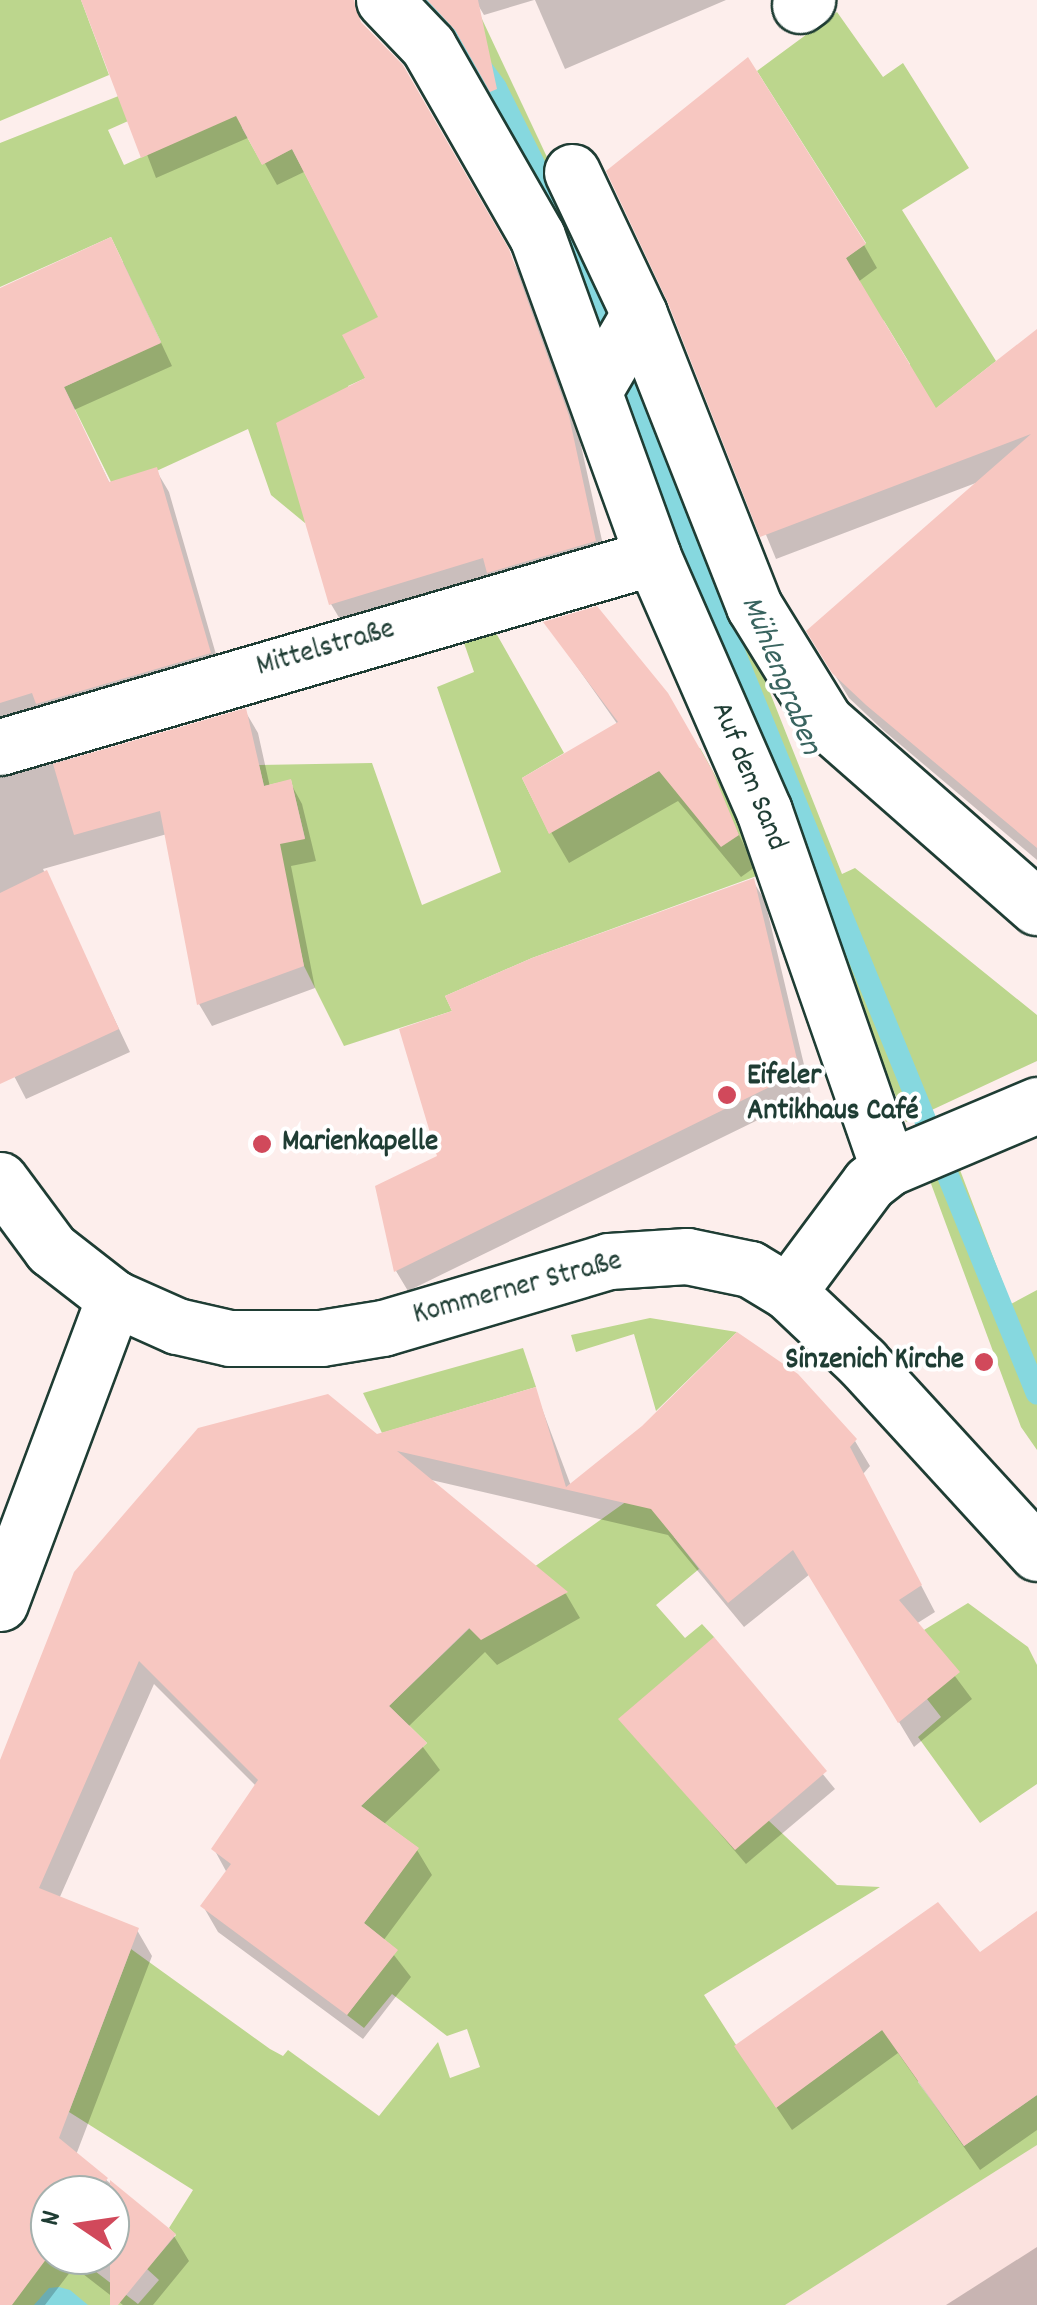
<!DOCTYPE html>
<meta charset="utf-8">
<style>
body{margin:0}
#map{position:relative;width:1037px;height:2305px;overflow:hidden;background:#fdeeec;font-family:Dekko,sans-serif}
div>[style]{position:absolute}
[style*='--x']{left:calc(var(--x)*1px);top:calc(var(--y)*1px);width:calc(var(--w)*1px);rotate:calc(var(--a)*1deg)}
.built>*{inset:0;background:#fbe2df}
.green>*{inset:0;background:#bcd68d}
.water>*{inset:0;background:#86d8df}
.shadow>*{inset:0;background:#0003}
.stream>*{height:22px;margin:-11px;padding:0 11px;transform-origin:11px;border-radius:11px;background:#86d8df}
.building>*{inset:0;background:#f7c7c1}
.roads{filter:drop-shadow(2px 0 #1f3d34) drop-shadow(-2px 0 #1f3d34) drop-shadow(0 2px #1f3d34) drop-shadow(0 -2px #1f3d34)}
.minor>*{height:55px;margin:-27.5px;padding:0 27.5px;transform-origin:27.5px;border-radius:27.5px;background:#fff}
.tertiary>*{height:55px;margin:-27.5px;padding:0 27.5px;transform-origin:27.5px;border-radius:27.5px;background:#fff}
.primary>*{height:55px;margin:-27.5px;padding:0 27.5px;transform-origin:27.5px;border-radius:27.5px;background:#fff}
.dots>*{width:28px;height:28px;translate:-50% -50%;box-sizing:border-box;border:5px solid #fff;border-radius:50%}
span{translate:-50% -50%;white-space:nowrap;text-align:center;line-height:1.15;-webkit-text-stroke:8px #fff;paint-order:stroke}
.street-label{font-size:30px;color:#1f3d34}
.poi-label{font-size:30px;color:#1f3d34;font-weight:700}
.left{translate:0 -50%;text-align:left}
.right{translate:-100% -50%;text-align:right}
.water-label{font-size:32px;color:#39645f;font-style:italic}
.north{position:absolute;left:30px;top:2175px;width:100px;height:100px;box-sizing:border-box;background:#fff;border:2px solid #a5b1ae;border-radius:50%;rotate:283deg;font-size:28px;font-weight:700;line-height:40px;text-align:center;color:#1f3d34}
.north::after{content:'';display:block;margin:auto;width:35px;height:45px;background:#d1495b;clip-path:polygon(50% 0,100% 100%,50% 72%,0 100%)}
</style>
<div id="map">
<div class="built">
<i style="clip-path:polygon(1037px 2134px,1037px 2305px,768px 2305px)"></i>
</div>
<div class="green">
<i style="clip-path:polygon(0 0,81px 0,109px 75px,0 121px)"></i>
<i style="clip-path:polygon(428px 0,473px 0,554px 172px,525px 187px,419px 8px)"></i>
<i style="clip-path:polygon(837px 12px,883px 77px,903px 63px,969px 168px,902px 210px,996px 361px,910px 429px,910px 364px,884px 321px,820px 278px,866px 243px,757px 71px)"></i>
<i style="clip-path:polygon(evenodd,232px 51px,242px 128px,262px 164px,292px 149px,403px 361px,348px 386px,369px 462px,334px 515px,305px 523px,271px 495px,248px 429px,115px 490px,64px 387px,161px 342px,111px 237px,0 287px,0 143px,232px 51px,173px 101px,189px 136px,124px 165px,108px 130px,173px 101px)"></i>
<i style="clip-path:polygon(562px 187px,619px 313px,598px 348px,534px 202px)"></i>
<i style="clip-path:polygon(636px 353px,704px 527px,675px 539px,615px 389px)"></i>
<i style="clip-path:polygon(711px 544px,842px 874px,855px 868px,1037px 1015px,1037px 1061px,906px 1122px,682px 556px)"></i>
<i style="clip-path:polygon(496px 633px,564px 753px,522px 778px,549px 833px,700px 748px,727px 797px,752px 818px,762px 874px,532px 958px,445px 996px,452px 1011px,344px 1046px,304px 966px,277px 844px,305px 838px,291px 780px,264px 786px,259px 765px,372px 763px,422px 905px,501px 872px,437px 687px,474px 672px,464px 643px)"></i>
<i style="clip-path:polygon(960px 1170px,1011px 1304px,1037px 1290px,1037px 1450px,1021px 1427px,930px 1181px)"></i>
<i style="clip-path:polygon(650px 1318px,737px 1332px,656px 1411px,634px 1334px,576px 1352px,571px 1335px)"></i>
<i style="clip-path:polygon(523px 1348px,536px 1387px,382px 1433px,363px 1393px)"></i>
<i style="clip-path:polygon(672px 1469px,674px 1537px,699px 1569px,656px 1605px,685px 1638px,702px 1624px,714px 1637px,768px 1820px,837px 1885px,880px 1887px,704px 1995px,776px 2107px,911px 2009px,918px 2082px,964px 2146px,1037px 2095px,1037px 2145px,785px 2305px,0 2305px,0 2296px,12px 2304px,50px 2250px,50px 2255px,74px 2255px,138px 2304px,159px 2280px,147px 2269px,176px 2235px,169px 2228px,193px 2190px,69px 2112px,131px 1949px,270px 2049px,283px 2056px,288px 2050px,379px 2116px,438px 2042px,450px 2078px,480px 2067px,467px 2029px,447px 2036px,392px 1994px,364px 2028px,347px 2015px,397px 1950px,364px 1923px,418px 1848px,361px 1806px,427px 1743px,389px 1706px,502px 1597px,499px 1592px)"></i>
<i style="clip-path:polygon(968px 1603px,1028px 1647px,1037px 1665px,1037px 1784px,980px 1823px,918px 1737px,941px 1717px,927px 1699px,924px 1630px)"></i>
</div>
<div class="water">
<i style="clip-path:polygon(59px 2287px,70px 2290px,88px 2305px,34px 2305px,49px 2288px)"></i>
</div>
<div class="shadow">
<i style="clip-path:polygon(88px 0,331px 0,401px 66px,520px 274px,580px 441px,607px 563px,344px 626px,331px 604px,381px 318px,306px 171px,277px 185px,250px 137px,156px 178px)"></i>
<i style="clip-path:polygon(475px 0,534px 0,484px 15px)"></i>
<i style="clip-path:polygon(535px 0,726px 0,565px 69px)"></i>
<i style="clip-path:polygon(864px 245px,877px 268px,858px 282px,936px 412px,1037px 331px,1037px 860px,883px 730px,849px 698px,824px 657px,981px 481px,776px 559px,670px 302px)"></i>
<i style="clip-path:polygon(123px 262px,172px 366px,74px 410px,110px 484px,156px 470px,169px 492px,222px 675px,0 741px,0 290px)"></i>
<i style="clip-path:polygon(546px 623px,685px 727px,755px 867px,741px 877px,678px 801px,569px 863px,551px 832px,618px 725px)"></i>
<i style="clip-path:polygon(245px 711px,258px 733px,270px 787px,290px 782px,302px 804px,316px 861px,291px 866px,315px 988px,212px 1026px,199px 1004px,167px 834px,43px 869px,130px 1052px,26px 1099px,0 1049px,0 778px)"></i>
<i style="clip-path:polygon(753px 881px,765px 901px,811px 1094px,408px 1291px,396px 1271px,378px 1187px,440px 1157px,456px 1013px)"></i>
<i style="clip-path:polygon(evenodd,535px 1390px,571px 1486px,855px 1441px,870px 1466px,863px 1474px,935px 1612px,916px 1624px,972px 1699px,914px 1747px,810px 1574px,744px 1627px,668px 1535px,427px 1479px,566px 1594px,580px 1618px,497px 1665px,485px 1652px,408px 1727px,440px 1770px,383px 1825px,417px 1850px,432px 1875px,383px 1941px,411px 1977px,363px 2039px,218px 1932px,203px 1906px,227px 1873px,214px 1849px,257px 1787px,154px 1684px,59px 1899px,137px 1930px,152px 1956px,76px 2155px,174px 2236px,189px 2261px,153px 2305px,123px 2305px,74px 2267px,45px 2305px,0 2305px,0 1768px,376px 1437px,535px 1390px,50px 2195px,110px 2195px,110px 2255px,50px 2255px,50px 2195px)"></i>
<i style="clip-path:polygon(714px 1641px,835px 1789px,746px 1864px,622px 1719px)"></i>
<i style="clip-path:polygon(1037px 1952px,1037px 2130px,980px 2170px,898px 2053px,792px 2130px,752px 2071px,980px 1956px)"></i>
<i style="clip-path:polygon(1037px 2247px,1037px 2305px,946px 2305px)"></i>
</div>
<div class="stream">
<i style="--x:431;--y:0;--w:109;--a:53.5"></i>
<i style="--x:496;--y:88;--w:98;--a:63.4"></i>
<i style="--x:540;--y:176;--w:1315;--a:67.8"></i>
</div>
<div class="building">
<i style="clip-path:polygon(81px 0,354px 0,361px 22px,403px 65px,509px 249px,569px 416px,596px 541px,487px 573px,483px 558px,329px 605px,276px 423px,365px 378px,342px 335px,378px 317px,292px 149px,262px 165px,236px 116px,141px 158px)"></i>
<i style="clip-path:polygon(427px 0,478px 0,497px 89px,490px 92px,455px 30px)"></i>
<i style="clip-path:polygon(748px 57px,866px 244px,846px 258px,936px 408px,1037px 329px,1037px 848px,866px 705px,832px 673px,806px 631px,1031px 434px,760px 537px,668px 303px,606px 171px)"></i>
<i style="clip-path:polygon(111px 237px,161px 343px,64px 387px,109px 482px,157px 467px,211px 653px,36px 704px,32px 693px,0 703px,0 288px)"></i>
<i style="clip-path:polygon(597px 606px,668px 693px,712px 770px,739px 835px,721px 847px,659px 771px,549px 834px,522px 778px,618px 722px,543px 622px)"></i>
<i style="clip-path:polygon(246px 708px,264px 786px,291px 779px,305px 839px,280px 844px,304px 966px,197px 1005px,160px 811px,74px 835px,53px 764px)"></i>
<i style="clip-path:polygon(47px 870px,119px 1029px,0 1084px,0 893px)"></i>
<i style="clip-path:polygon(754px 878px,800px 1072px,394px 1272px,375px 1186px,437px 1156px,399px 1029px,452px 1011px,445px 996px,532px 958px)"></i>
<i style="clip-path:polygon(737px 1332px,798px 1374px,857px 1439px,850px 1447px,922px 1585px,899px 1600px,960px 1672px,898px 1723px,793px 1550px,728px 1603px,651px 1509px,397px 1451px,568px 1592px,481px 1640px,469px 1628px,389px 1706px,427px 1743px,361px 1806px,419px 1848px,364px 1923px,398px 1950px,347px 2015px,200px 1906px,231px 1864px,211px 1849px,258px 1780px,139px 1661px,39px 1888px,139px 1928px,59px 2138px,108px 2178px,95px 2195px,50px 2195px,50px 2254px,12px 2305px,0 2305px,0 1760px,74px 1572px,198px 1428px,328px 1394px,377px 1434px,536px 1387px,566px 1487px,642px 1426px)"></i>
<i style="clip-path:polygon(714px 1637px,827px 1771px,735px 1850px,618px 1719px)"></i>
<i style="clip-path:polygon(938px 1902px,980px 1952px,1037px 1911px,1037px 2095px,964px 2146px,882px 2030px,776px 2108px,734px 2046px)"></i>
<i style="clip-path:polygon(110px 2180px,176px 2234px,118px 2305px,110px 2305px)"></i>
</div>
<div class="roads">
<div class="minor">
<i style="--x:384;--y:0;--w:64;--a:46.3"></i>
<i style="--x:428;--y:46;--w:219;--a:60.2"></i>
<i style="--x:537;--y:236;--w:341;--a:70.1"></i>
<i style="--x:653;--y:557;--w:277;--a:66.4"></i>
<i style="--x:764;--y:811;--w:378;--a:70.8"></i>
<i style="--x:800;--y:5;--w:9;--a:-36"></i>
<i style="--x:572;--y:172;--w:157;--a:64.7"></i>
<i style="--x:594;--y:391;--w:89;--a:-59.7"></i>
<i style="--x:639;--y:314;--w:314;--a:68.5"></i>
<i style="--x:754;--y:606;--w:135;--a:58.3"></i>
<i style="--x:825;--y:721;--w:282;--a:41.3"></i>
<i style="--x:0;--y:747;--w:680;--a:-16.22"></i>
<i style="--x:788;--y:1292;--w:136;--a:-53.4"></i>
<i style="--x:869;--y:1183;--w:24;--a:-38"></i>
<i style="--x:888;--y:1168;--w:162;--a:-22.9"></i>
</div>
<div class="tertiary">
<i style="--x:0;--y:1603;--w:326;--a:-69.5"></i>
</div>
<div class="primary">
<i style="--x:0;--y:1180;--w:86;--a:53.5"></i>
<i style="--x:51;--y:1249;--w:80;--a:37.9"></i>
<i style="--x:114;--y:1298;--w:69;--a:24"></i>
<i style="--x:177;--y:1326;--w:54;--a:12.8"></i>
<i style="--x:230;--y:1338;--w:91;--a:0"></i>
<i style="--x:321;--y:1338;--w:63;--a:-9.2"></i>
<i style="--x:383;--y:1328;--w:236;--a:-16.5"></i>
<i style="--x:609;--y:1261;--w:78;--a:-3.7"></i>
<i style="--x:687;--y:1256;--w:64;--a:11.7"></i>
<i style="--x:750;--y:1269;--w:44;--a:31.2"></i>
<i style="--x:788;--y:1292;--w:102;--a:43.4"></i>
<i style="--x:862;--y:1362;--w:259;--a:47.5"></i>
</div>
</div>
<div class="dots">
<i style="left:727px;top:1095px;background:#d1495b"></i>
<i style="left:262px;top:1144px;background:#d1495b"></i>
<i style="left:984px;top:1362px;background:#d1495b"></i>
</div>
<div class="street-label">
<span style="left:326px;top:650px;rotate:-16deg">Mittelstraße</span>
<span style="left:747px;top:777px;rotate:68deg">Auf dem Sand</span>
<span style="left:518px;top:1290px;rotate:-15deg">Kommerner Straße</span>
</div>
<div class="poi-label">
<span class="left" style="left:747px;top:1095px">Eifeler<br>Antikhaus Café</span>
<span class="left" style="left:282px;top:1144px">Marienkapelle</span>
<span class="right" style="left:964px;top:1362px">Sinzenich Kirche</span>
</div>
<div class="water-label">
<span style="left:779px;top:676px;rotate:68deg">Mühlengraben</span>
</div>
<div class="north">N</div>
</div>
